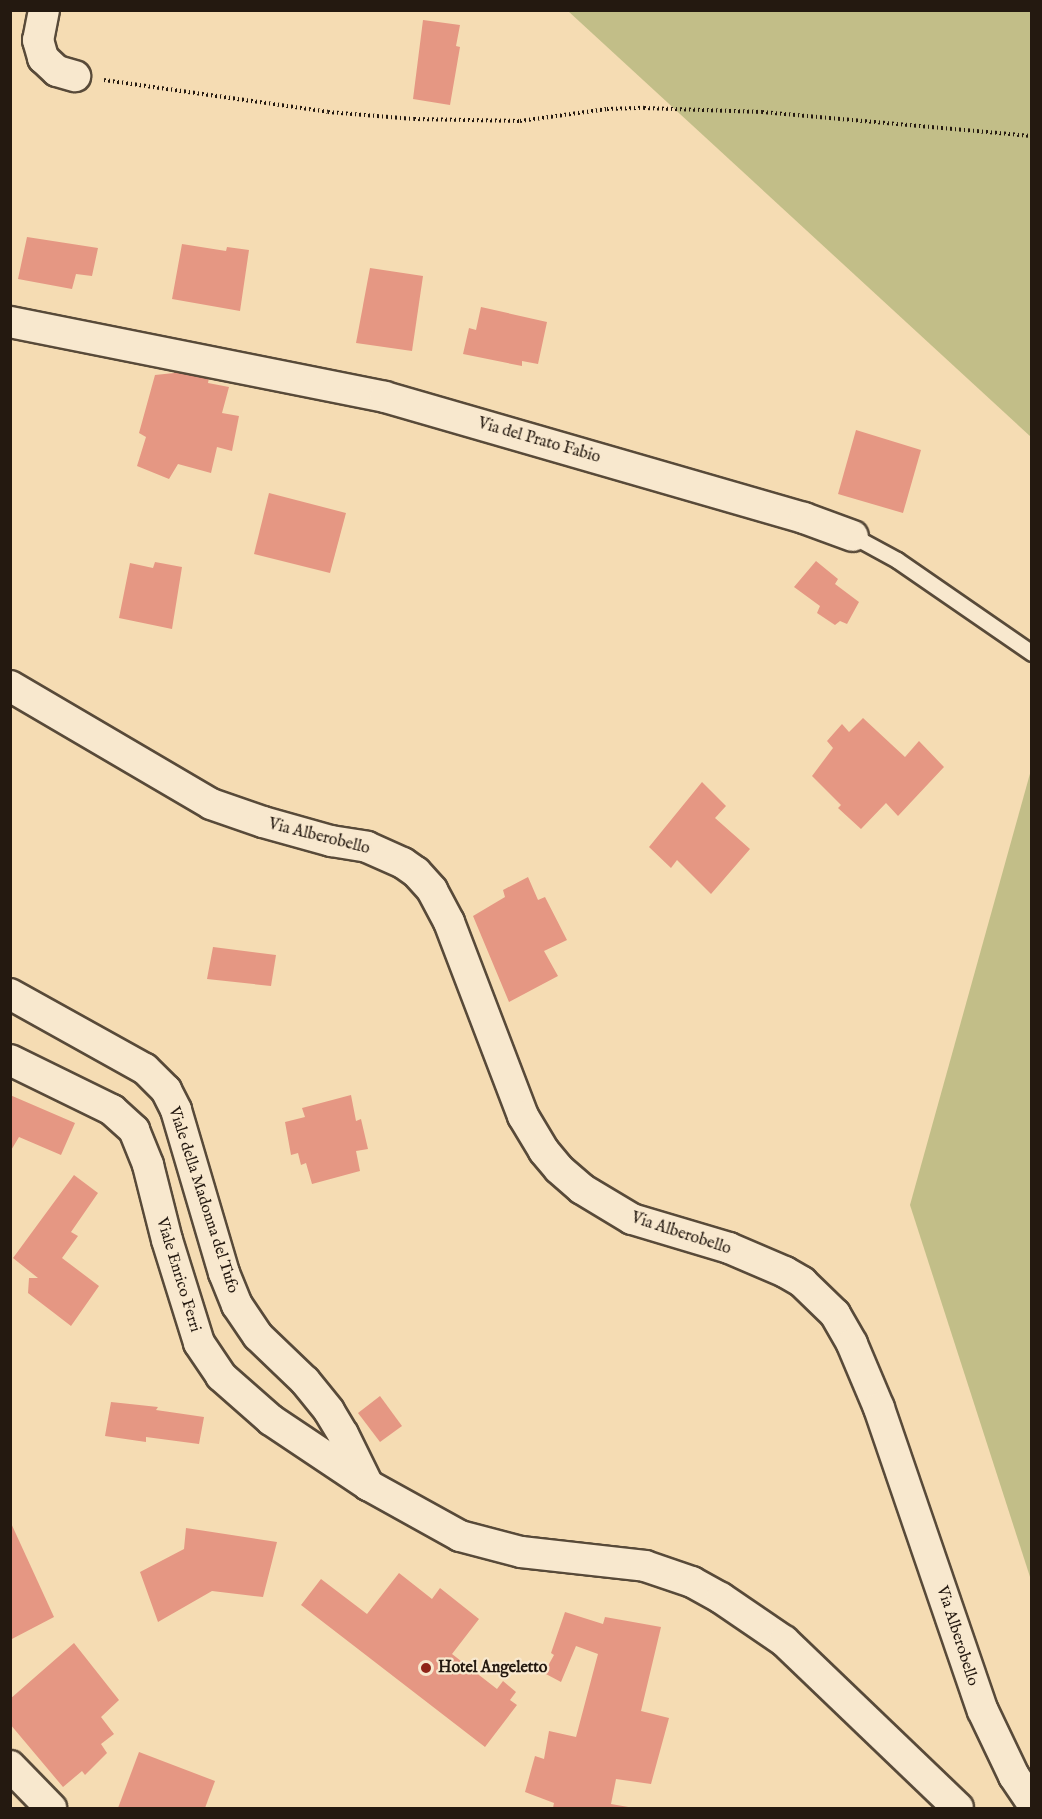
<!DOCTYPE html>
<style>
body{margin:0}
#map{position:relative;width:1042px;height:1819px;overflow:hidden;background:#f5dcb3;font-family:"IM FELL English",serif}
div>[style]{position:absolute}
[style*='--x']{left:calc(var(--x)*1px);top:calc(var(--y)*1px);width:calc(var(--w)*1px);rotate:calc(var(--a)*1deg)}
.green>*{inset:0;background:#c2be88}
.building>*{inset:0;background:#e59783}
.path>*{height:4px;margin-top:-2px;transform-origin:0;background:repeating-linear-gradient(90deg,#241910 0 1.5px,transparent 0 4.5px)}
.roads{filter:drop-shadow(2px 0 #584a39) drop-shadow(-2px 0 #584a39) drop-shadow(0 2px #584a39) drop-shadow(0 -2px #584a39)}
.lane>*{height:15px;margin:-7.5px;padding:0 7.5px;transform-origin:7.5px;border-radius:7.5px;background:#f8e8ce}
.street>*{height:30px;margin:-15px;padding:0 15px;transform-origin:15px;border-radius:15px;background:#f8e8ce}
.dots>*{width:16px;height:16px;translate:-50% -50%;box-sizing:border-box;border:3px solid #f8e8ce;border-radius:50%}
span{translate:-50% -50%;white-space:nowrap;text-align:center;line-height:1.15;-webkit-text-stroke:4.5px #f8e8ce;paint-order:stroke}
.street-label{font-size:16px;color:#241910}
.poi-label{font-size:16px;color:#241910;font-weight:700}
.left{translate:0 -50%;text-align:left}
.frame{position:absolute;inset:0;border:12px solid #241910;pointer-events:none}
</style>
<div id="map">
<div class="green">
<i style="clip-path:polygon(568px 11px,1031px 11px,1031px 437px)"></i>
<i style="clip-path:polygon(1031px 770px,1031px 1580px,910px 1205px)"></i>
</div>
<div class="building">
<i style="clip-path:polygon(423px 20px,460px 25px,456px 46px,460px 47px,450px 105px,413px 99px)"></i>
<i style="clip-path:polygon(27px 237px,98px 248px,92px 276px,76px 274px,72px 289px,18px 279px)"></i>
<i style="clip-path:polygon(182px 244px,226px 251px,227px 247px,249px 250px,240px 311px,172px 299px)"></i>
<i style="clip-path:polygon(370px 268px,423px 276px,412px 351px,356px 343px)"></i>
<i style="clip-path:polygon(481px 307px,547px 322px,538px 364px,522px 361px,522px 366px,463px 354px,469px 328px,476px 330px)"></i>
<i style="clip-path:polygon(176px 362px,210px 372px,208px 383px,229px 387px,222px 413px,239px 416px,232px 451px,217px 447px,211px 473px,178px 464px,169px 479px,137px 466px,146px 437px,139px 433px,155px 375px,174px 373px)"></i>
<i style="clip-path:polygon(856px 430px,921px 450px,903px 513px,838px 494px)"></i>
<i style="clip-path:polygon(269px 493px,346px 513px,330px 573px,254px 554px)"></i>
<i style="clip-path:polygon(816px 561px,838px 579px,835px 584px,859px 602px,847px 624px,840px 621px,835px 625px,817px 613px,820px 606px,794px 587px)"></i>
<i style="clip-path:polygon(155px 562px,182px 567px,172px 629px,119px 618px,130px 563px,153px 568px)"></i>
<i style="clip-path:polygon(863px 718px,905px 757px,919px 741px,944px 767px,898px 816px,886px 803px,861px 829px,838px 808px,841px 805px,812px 776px,833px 748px,827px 741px,842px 724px,849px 732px)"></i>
<i style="clip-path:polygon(702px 782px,726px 806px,715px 818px,750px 849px,711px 894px,677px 860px,671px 868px,649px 847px)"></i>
<i style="clip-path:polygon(528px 877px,538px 900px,545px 897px,567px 940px,544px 951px,558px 976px,509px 1002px,473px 916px,505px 897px,503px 890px)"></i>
<i style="clip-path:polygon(213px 947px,276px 955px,271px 986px,207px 979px)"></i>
<i style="clip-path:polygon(10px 1095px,75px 1123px,61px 1155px,19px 1137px,10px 1152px)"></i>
<i style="clip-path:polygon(351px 1095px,356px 1121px,361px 1119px,368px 1149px,356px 1151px,360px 1171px,312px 1184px,306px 1163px,301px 1165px,298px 1153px,291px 1155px,285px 1122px,305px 1117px,302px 1108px)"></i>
<i style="clip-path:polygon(74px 1175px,98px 1193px,71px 1232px,78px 1236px,62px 1258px,99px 1286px,71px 1326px,28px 1293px,29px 1278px,38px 1278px,13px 1258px)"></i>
<i style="clip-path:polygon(380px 1396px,402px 1426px,380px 1442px,358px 1413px)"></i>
<i style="clip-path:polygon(111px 1402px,158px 1407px,156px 1410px,204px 1417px,199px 1444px,146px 1437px,146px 1442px,105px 1436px)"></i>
<i style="clip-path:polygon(10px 1521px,54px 1617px,10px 1640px)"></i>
<i style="clip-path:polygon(186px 1528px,277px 1542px,263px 1597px,212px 1591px,158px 1622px,140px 1572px,184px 1549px)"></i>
<i style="clip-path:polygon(399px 1573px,432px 1599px,440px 1588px,479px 1619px,452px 1654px,497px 1689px,503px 1681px,516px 1692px,510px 1700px,517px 1705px,485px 1747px,301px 1605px,321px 1579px,367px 1614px)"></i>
<i style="clip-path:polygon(565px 1612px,603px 1624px,605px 1617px,661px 1627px,641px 1711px,669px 1718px,651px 1784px,616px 1779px,611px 1804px,634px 1808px,553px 1808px,554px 1803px,525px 1792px,535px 1756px,544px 1759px,549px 1731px,576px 1737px,598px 1654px,576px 1646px,561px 1682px,544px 1673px,554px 1655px,551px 1653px)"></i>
<i style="clip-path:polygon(74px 1643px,119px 1700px,101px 1717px,114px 1734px,101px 1744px,107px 1753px,85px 1775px,82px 1771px,63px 1787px,10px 1724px,10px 1699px)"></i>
<i style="clip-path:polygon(139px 1752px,215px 1781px,205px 1808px,118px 1808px)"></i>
</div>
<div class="path">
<i style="--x:104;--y:80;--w:226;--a:8.1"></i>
<i style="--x:328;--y:112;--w:86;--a:4.7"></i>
<i style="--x:414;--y:119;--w:106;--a:1.1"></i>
<i style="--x:520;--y:121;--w:88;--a:-7.9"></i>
<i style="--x:607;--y:109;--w:37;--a:-2"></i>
<i style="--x:644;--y:108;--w:118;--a:1.9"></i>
<i style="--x:762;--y:112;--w:271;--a:5.1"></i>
</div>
<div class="roads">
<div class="lane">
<i style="--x:853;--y:536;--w:50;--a:28.6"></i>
<i style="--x:897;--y:560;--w:164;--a:34.6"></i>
</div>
<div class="street">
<i style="--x:44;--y:10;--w:31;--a:101"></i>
<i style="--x:38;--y:40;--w:19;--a:74"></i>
<i style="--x:43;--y:58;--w:19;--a:43"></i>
<i style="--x:57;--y:71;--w:19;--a:16"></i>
<i style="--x:10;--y:322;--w:382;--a:11.3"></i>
<i style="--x:385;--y:397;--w:436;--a:16.1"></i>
<i style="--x:804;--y:518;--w:52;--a:20.2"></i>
<i style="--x:10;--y:686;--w:233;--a:30.4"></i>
<i style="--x:211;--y:804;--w:55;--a:19.1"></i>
<i style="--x:263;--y:822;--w:71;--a:15.6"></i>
<i style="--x:331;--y:841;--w:36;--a:9"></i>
<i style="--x:367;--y:847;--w:39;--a:24"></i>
<i style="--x:403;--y:863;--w:16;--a:35"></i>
<i style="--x:416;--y:872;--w:24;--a:48"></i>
<i style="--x:432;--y:890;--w:36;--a:62"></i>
<i style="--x:449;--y:922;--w:208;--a:69.1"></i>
<i style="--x:523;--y:1116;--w:41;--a:59"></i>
<i style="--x:544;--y:1151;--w:23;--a:50"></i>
<i style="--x:559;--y:1169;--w:30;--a:41"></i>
<i style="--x:582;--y:1189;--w:58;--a:31"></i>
<i style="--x:632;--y:1219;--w:101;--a:16.6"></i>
<i style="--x:729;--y:1248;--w:61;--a:23.2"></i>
<i style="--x:785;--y:1272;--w:20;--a:30"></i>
<i style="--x:802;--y:1282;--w:46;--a:44.1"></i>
<i style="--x:835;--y:1314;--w:34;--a:60"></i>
<i style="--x:852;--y:1344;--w:69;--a:67.1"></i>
<i style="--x:879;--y:1408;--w:320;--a:71.1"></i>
<i style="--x:983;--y:1711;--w:72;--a:64.5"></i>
<i style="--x:1014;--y:1776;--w:32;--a:56"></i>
<i style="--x:10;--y:994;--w:154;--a:29.1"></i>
<i style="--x:145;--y:1069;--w:30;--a:45"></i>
<i style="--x:166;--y:1090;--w:22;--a:63"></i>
<i style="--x:176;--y:1110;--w:170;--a:73.6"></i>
<i style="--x:224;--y:1273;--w:35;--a:68"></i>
<i style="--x:237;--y:1305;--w:37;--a:56"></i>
<i style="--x:258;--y:1336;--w:65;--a:43.8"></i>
<i style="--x:305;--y:1381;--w:38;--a:51"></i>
<i style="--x:329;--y:1411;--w:27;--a:59"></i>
<i style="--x:343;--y:1434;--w:57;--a:63.9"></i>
<i style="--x:10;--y:1060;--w:114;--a:26.1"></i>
<i style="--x:112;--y:1110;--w:30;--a:42"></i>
<i style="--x:134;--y:1130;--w:38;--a:68"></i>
<i style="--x:148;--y:1165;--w:77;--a:75.8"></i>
<i style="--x:167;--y:1240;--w:108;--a:72.7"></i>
<i style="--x:199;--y:1343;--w:40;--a:56"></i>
<i style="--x:221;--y:1376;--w:67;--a:41.3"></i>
<i style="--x:271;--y:1420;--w:117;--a:33.8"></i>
<i style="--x:368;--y:1485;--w:105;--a:29"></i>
<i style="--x:460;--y:1536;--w:63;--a:14.7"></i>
<i style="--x:521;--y:1552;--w:125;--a:6.4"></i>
<i style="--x:645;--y:1566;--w:50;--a:18.8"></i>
<i style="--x:692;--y:1582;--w:33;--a:29"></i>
<i style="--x:721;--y:1598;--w:76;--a:34.3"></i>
<i style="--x:784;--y:1641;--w:241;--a:43.8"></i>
<i style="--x:10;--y:1766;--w:59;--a:45.7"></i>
</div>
</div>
<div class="dots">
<i style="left:426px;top:1668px;background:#8f2418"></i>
</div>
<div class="street-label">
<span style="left:539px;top:441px;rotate:16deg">Via del Prato Fabio</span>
<span style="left:319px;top:837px;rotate:14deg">Via Alberobello</span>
<span style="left:203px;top:1200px;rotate:72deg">Viale della Madonna del Tufo</span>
<span style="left:681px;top:1234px;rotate:18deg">Via Alberobello</span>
<span style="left:178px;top:1275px;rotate:73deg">Viale Enrico Ferri</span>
<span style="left:957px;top:1636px;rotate:72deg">Via Alberobello</span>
</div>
<div class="poi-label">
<span class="left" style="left:438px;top:1668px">Hotel Angeletto</span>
</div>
<div class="frame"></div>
</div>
